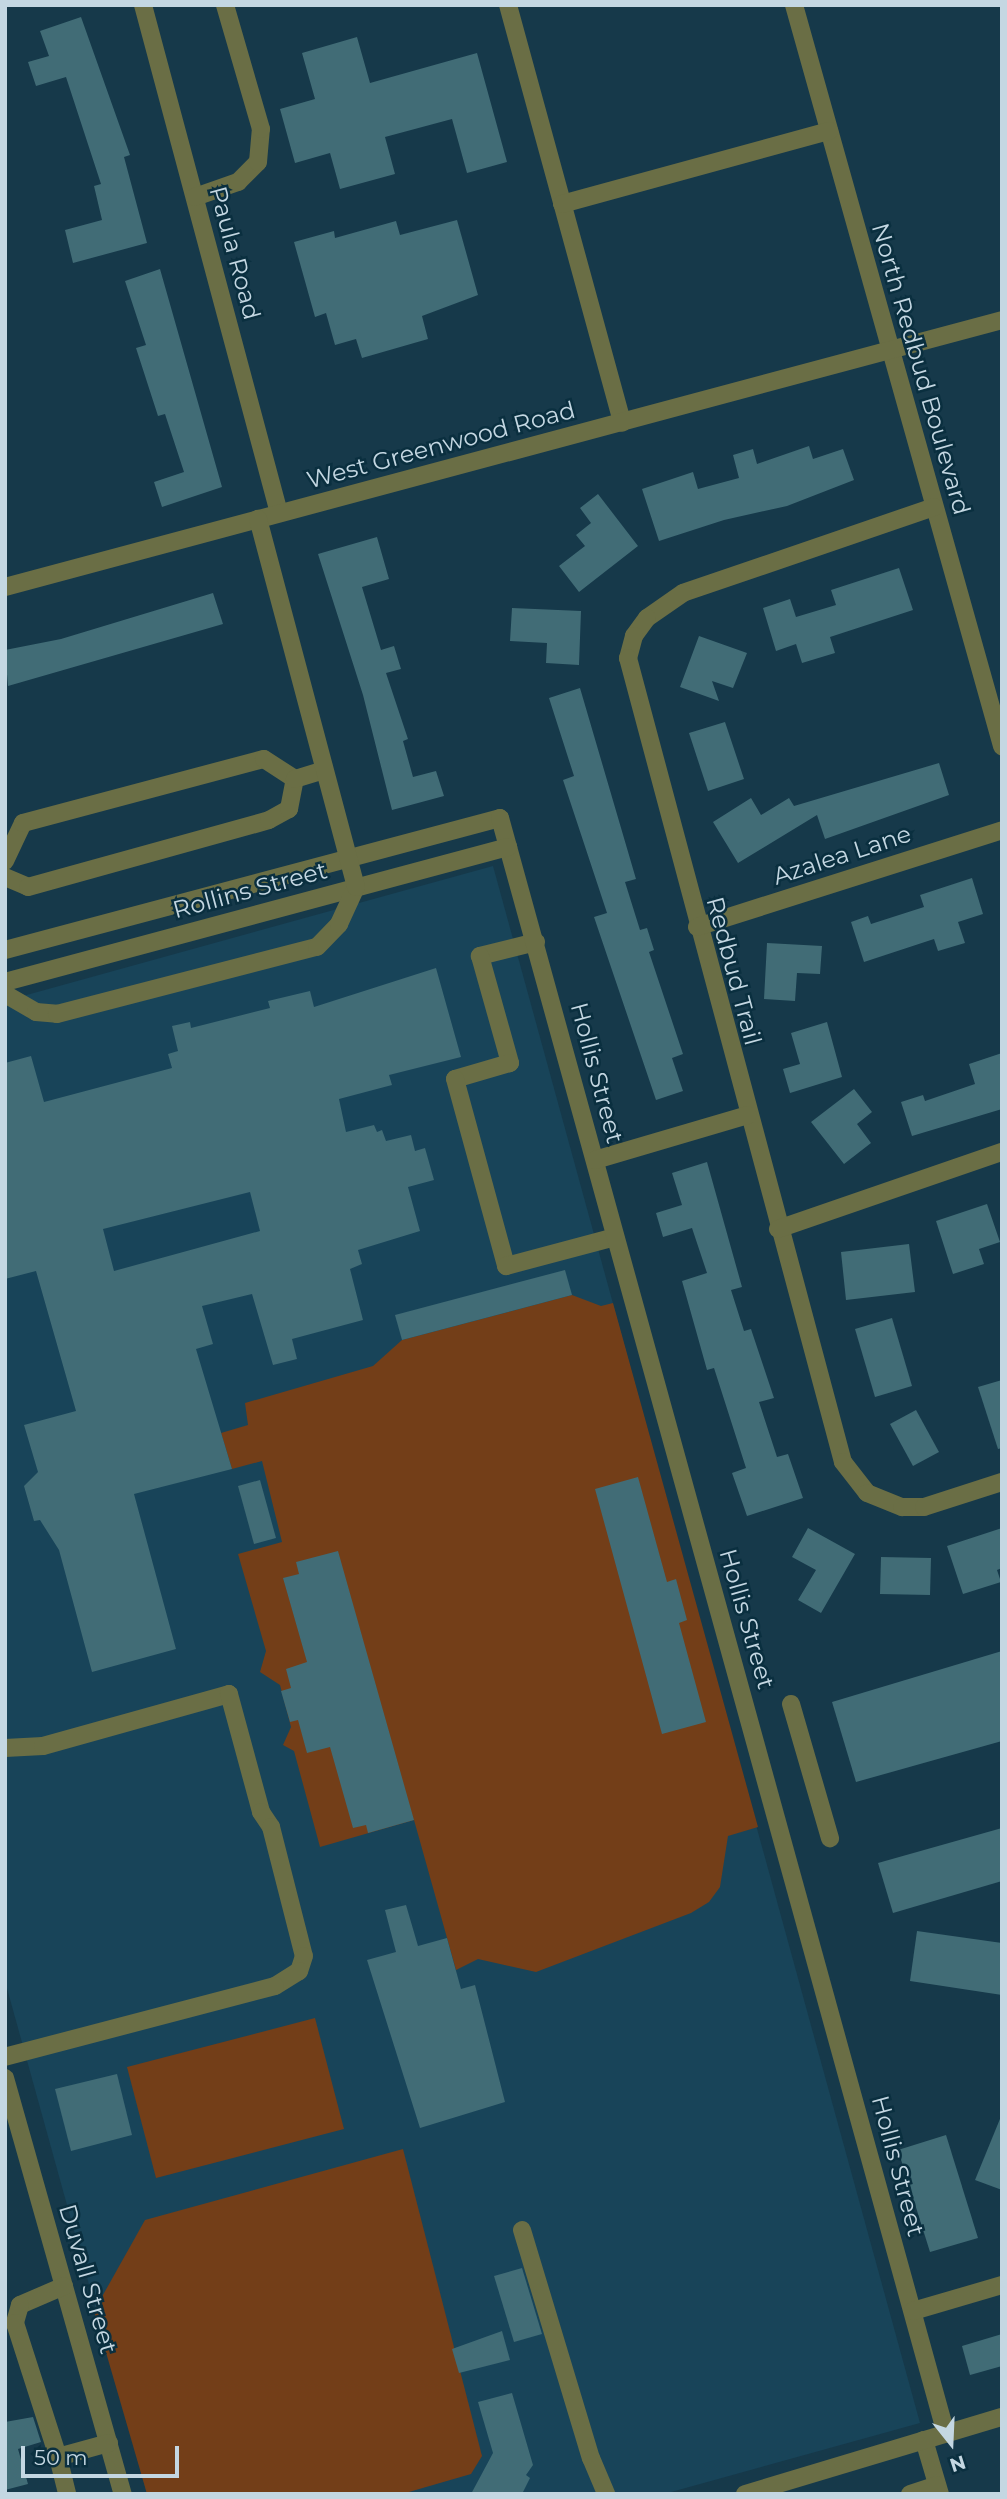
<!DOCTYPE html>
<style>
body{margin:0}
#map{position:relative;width:1007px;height:2499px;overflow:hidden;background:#16394a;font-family:Montserrat,sans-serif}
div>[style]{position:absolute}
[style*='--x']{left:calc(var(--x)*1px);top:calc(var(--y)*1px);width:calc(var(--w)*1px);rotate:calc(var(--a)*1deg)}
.built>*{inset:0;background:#184459}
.green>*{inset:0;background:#733e18}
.building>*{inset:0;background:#416c76}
.minor>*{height:18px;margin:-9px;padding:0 9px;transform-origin:9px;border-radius:9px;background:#6a6e45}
span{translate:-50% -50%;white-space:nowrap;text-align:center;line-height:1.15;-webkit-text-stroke:5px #0a2f3f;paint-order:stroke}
.street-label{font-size:24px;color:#c4d7e2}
.frame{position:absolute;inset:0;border:7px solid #c4d7e2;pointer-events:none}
.north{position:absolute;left:916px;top:2408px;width:70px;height:70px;-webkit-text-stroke:5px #0a2f3f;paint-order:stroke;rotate:162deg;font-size:19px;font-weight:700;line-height:28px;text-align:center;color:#c4d7e2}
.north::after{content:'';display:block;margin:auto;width:24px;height:32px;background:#c4d7e2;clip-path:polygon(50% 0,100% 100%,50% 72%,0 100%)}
.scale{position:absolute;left:21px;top:2446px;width:158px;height:32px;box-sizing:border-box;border:4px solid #c4d7e2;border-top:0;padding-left:9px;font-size:21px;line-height:24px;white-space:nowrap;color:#c4d7e2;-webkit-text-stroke:5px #0a2f3f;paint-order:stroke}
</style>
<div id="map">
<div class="built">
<i style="clip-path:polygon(493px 866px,920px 2423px,664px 2494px,147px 2494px,5px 1981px,5px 1001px)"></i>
</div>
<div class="green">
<i style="clip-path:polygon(572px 1295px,601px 1306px,613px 1303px,758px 1827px,728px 1836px,720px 1887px,709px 1902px,691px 1913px,536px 1972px,478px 1959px,456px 1970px,414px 1820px,320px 1847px,294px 1751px,283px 1745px,291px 1727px,280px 1685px,260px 1672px,266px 1651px,238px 1554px,282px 1542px,262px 1461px,232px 1469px,221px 1433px,248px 1425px,245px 1403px,373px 1366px,402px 1340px)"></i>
<i style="clip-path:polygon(315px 2018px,344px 2129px,156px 2178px,127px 2067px)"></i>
<i style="clip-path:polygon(403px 2149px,482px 2456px,471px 2474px,402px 2494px,147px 2494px,94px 2311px,145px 2220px)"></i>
</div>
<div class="building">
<i style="clip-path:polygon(81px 17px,130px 155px,124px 157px,147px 243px,73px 263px,65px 230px,102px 220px,94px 186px,101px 184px,66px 77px,36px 86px,28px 62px,49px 56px,40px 31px)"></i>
<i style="clip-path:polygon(357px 37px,370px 83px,477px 53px,507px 162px,467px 173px,452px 119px,385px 137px,395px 174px,340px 189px,330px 153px,295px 163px,280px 109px,315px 99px,302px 53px)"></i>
<i style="clip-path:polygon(457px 220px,478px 295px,422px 316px,428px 339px,362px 358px,356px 339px,335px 345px,326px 313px,315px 317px,294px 242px,334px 231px,335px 238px,396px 221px,400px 235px)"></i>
<i style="clip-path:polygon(160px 269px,222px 487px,162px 507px,154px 482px,184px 472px,165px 414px,158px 416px,136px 348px,146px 345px,125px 281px)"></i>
<i style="clip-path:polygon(809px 446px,813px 459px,843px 449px,854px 480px,787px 506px,724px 520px,659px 541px,642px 489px,693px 472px,698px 489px,739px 478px,733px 455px,753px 449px,757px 464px)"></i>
<i style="clip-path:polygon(598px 494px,638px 546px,579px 592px,559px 566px,585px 546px,576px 535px,591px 523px,580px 508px)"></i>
<i style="clip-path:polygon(377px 537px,389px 579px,362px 587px,381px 650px,394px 646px,401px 669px,386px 673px,408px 739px,403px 741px,413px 777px,436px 771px,444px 796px,392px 810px,363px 695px,318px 554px)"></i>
<i style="clip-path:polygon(899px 568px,913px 610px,830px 637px,835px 653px,802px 663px,796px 644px,776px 651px,763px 608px,790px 599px,796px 617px,836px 605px,831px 590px)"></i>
<i style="clip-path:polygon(213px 593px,223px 624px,8px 686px,5px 650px,61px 639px)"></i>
<i style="clip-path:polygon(512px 608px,581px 611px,579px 665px,546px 663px,547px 643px,510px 641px)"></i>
<i style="clip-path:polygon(699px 636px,747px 653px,733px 688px,712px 681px,719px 701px,680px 687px)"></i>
<i style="clip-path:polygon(580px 688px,636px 879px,625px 882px,640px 930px,647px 928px,654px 950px,649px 952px,683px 1054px,672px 1058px,683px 1091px,656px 1100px,594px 917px,607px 913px,563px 780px,574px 776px,549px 698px)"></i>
<i style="clip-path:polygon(725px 722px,744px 779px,708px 791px,689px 733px)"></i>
<i style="clip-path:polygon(939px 763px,949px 795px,825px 839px,817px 815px,738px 863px,713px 822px,751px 798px,761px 815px,789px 798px,794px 806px)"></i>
<i style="clip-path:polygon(972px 878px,983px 914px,958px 922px,965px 943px,938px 951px,934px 939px,864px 962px,851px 922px,868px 916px,871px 924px,924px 907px,920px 895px)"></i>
<i style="clip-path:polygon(767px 943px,822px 946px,820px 974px,797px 973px,795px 1001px,764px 999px)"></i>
<i style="clip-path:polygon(evenodd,436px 968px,461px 1057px,389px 1075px,392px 1085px,339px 1099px,346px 1132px,374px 1125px,377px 1132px,382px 1130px,386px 1141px,411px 1135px,415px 1151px,425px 1148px,434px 1180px,408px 1187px,420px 1231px,358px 1250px,362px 1264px,350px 1269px,363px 1320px,292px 1339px,297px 1359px,273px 1365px,252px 1294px,202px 1306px,213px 1344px,196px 1349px,232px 1469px,134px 1494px,176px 1649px,92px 1672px,59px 1550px,40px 1520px,34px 1521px,24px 1486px,38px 1472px,24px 1425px,76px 1411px,36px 1271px,5px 1279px,5px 1063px,31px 1056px,44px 1102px,172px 1068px,168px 1054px,178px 1051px,172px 1026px,190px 1022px,191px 1028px,270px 1008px,268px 1001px,310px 991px,314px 1007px,436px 968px,250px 1192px,260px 1231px,114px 1271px,103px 1229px,250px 1192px)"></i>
<i style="clip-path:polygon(827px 1022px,842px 1077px,790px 1093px,783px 1069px,800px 1064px,791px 1033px)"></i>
<i style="clip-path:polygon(1002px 1053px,1002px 1109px,912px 1136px,901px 1102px,923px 1095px,925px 1101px,975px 1084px,969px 1064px)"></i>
<i style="clip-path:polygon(854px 1089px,872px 1112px,857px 1124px,871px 1143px,844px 1164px,811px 1122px)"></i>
<i style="clip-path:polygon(707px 1162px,742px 1287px,731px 1290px,744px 1331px,751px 1329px,774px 1398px,759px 1402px,777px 1457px,788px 1454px,803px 1498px,747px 1516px,732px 1473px,746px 1468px,714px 1368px,707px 1370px,682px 1281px,707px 1273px,692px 1228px,663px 1237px,656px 1213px,682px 1205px,672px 1173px)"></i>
<i style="clip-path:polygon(987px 1204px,1000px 1242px,979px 1249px,984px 1264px,953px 1274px,936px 1221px)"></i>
<i style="clip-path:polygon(909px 1244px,915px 1292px,846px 1300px,841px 1252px)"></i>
<i style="clip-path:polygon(565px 1270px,572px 1295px,402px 1340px,395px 1315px)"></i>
<i style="clip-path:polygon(892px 1318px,912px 1386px,875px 1397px,855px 1329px)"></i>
<i style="clip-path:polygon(1002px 1380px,1002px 1448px,998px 1449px,978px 1387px)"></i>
<i style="clip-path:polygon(916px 1410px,939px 1452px,913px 1466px,890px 1424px)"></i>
<i style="clip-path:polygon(638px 1477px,667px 1582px,676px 1579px,687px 1620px,679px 1623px,706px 1722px,662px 1734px,595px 1489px)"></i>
<i style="clip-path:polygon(260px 1480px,276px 1538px,254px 1544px,238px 1486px)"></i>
<i style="clip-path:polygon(808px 1528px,855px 1554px,821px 1613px,798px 1600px,816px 1570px,792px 1557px)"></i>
<i style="clip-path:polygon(1002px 1528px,1002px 1568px,997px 1570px,1001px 1582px,963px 1594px,947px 1546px)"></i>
<i style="clip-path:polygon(338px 1551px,414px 1820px,368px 1833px,366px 1825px,353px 1828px,330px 1747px,307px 1753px,298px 1720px,290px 1722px,281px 1691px,291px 1688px,286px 1669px,307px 1662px,283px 1578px,299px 1574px,296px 1562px)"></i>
<i style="clip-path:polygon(881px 1557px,931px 1558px,930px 1595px,880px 1594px)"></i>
<i style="clip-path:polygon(1002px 1651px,1002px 1741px,856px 1782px,832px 1702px)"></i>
<i style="clip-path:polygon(1002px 1828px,1002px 1881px,893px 1913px,878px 1863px)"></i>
<i style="clip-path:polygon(406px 1905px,418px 1946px,447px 1938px,461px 1989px,475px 1985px,505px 2102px,420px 2128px,367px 1960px,396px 1952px,385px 1910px)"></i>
<i style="clip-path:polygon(917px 1931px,1002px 1943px,1002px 1995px,910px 1981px)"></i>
<i style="clip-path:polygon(117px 2074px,132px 2135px,71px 2151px,55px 2089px)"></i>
<i style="clip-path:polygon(1002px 2114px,1002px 2190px,975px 2180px)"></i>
<i style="clip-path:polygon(946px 2135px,978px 2238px,930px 2252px,898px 2150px)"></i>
<i style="clip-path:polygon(522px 2268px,542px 2334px,514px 2342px,494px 2276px)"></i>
<i style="clip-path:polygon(502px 2331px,510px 2360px,459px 2373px,452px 2349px)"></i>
<i style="clip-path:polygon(1002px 2334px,1002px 2366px,970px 2375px,962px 2346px)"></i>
<i style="clip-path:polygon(512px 2393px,533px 2465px,526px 2475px,530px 2478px,522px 2494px,471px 2494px,493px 2453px,478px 2402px)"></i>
<i style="clip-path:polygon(33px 2417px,41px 2442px,18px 2449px,28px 2484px,5px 2490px,5px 2422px)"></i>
</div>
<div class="minor">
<i style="--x:143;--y:5;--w:526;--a:75.01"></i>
<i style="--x:508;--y:5;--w:433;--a:74.7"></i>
<i style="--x:794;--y:5;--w:770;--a:74.32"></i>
<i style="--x:195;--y:197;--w:46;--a:-19.2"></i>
<i style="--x:238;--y:182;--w:28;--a:-45"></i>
<i style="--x:258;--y:162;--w:33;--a:-85"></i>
<i style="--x:261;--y:129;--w:129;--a:-106.2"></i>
<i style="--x:562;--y:204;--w:277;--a:-15.3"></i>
<i style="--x:934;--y:507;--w:265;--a:161.1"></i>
<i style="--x:683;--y:593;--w:44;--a:145.2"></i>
<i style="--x:647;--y:618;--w:22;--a:126"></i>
<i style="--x:634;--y:636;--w:23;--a:105"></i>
<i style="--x:628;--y:658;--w:832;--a:75.03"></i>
<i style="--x:843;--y:1462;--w:39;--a:52"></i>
<i style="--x:867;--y:1493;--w:38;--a:22"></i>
<i style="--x:902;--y:1507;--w:22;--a:0"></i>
<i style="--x:924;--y:1507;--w:82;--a:-17.8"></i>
<i style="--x:5;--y:587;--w:1032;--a:-14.99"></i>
<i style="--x:5;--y:861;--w:42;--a:-64.7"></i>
<i style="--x:23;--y:823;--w:249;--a:-14.9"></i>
<i style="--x:264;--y:759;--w:37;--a:33"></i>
<i style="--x:5;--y:877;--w:25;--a:23"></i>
<i style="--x:28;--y:887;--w:250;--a:-15.5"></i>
<i style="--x:269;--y:820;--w:23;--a:-29"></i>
<i style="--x:289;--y:809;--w:31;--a:-79"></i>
<i style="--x:295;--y:779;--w:30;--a:-17"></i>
<i style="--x:697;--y:927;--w:320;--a:-17.6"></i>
<i style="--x:536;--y:942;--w:58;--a:166"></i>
<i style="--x:480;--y:956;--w:111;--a:74.3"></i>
<i style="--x:510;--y:1063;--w:57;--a:163.8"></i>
<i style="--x:455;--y:1079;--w:194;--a:74.7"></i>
<i style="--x:506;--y:1266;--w:113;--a:-14.9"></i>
<i style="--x:5;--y:950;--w:512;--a:-14.93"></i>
<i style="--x:500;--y:818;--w:1676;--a:74.57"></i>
<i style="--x:5;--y:982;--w:521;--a:-15.02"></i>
<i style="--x:5;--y:994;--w:36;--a:30"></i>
<i style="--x:36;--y:1012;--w:21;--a:5"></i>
<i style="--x:57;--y:1014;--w:268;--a:-14.5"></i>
<i style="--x:317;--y:947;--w:32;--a:-46"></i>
<i style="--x:339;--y:924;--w:41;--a:-65.3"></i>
<i style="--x:356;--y:887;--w:381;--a:-104.9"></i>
<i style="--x:595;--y:1160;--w:159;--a:-16.4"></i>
<i style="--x:778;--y:1229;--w:237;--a:-19"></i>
<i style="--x:791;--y:1704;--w:140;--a:73.8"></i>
<i style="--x:5;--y:1748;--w:38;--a:-3"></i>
<i style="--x:43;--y:1746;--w:193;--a:-15.6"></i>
<i style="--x:229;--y:1694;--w:122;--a:74.8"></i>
<i style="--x:261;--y:1812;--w:18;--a:56"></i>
<i style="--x:271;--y:1827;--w:133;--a:75.7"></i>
<i style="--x:304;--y:1956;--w:16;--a:108"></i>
<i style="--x:299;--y:1971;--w:28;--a:148"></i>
<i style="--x:275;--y:1986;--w:279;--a:165.3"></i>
<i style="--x:5;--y:2078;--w:432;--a:74.2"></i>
<i style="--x:522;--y:2230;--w:238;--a:73.2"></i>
<i style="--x:591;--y:2458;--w:39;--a:67"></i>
<i style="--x:64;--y:2286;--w:48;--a:156.6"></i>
<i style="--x:20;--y:2305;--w:19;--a:106"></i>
<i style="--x:15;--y:2323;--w:141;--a:72.2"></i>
<i style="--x:58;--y:2457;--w:53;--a:-15.4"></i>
<i style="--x:913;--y:2311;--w:93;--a:-16.3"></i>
<i style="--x:924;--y:2440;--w:56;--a:73.5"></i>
<i style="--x:58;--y:2457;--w:38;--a:76"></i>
<i style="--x:745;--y:2494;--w:268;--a:-16.7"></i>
<i style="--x:910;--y:2494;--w:28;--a:-18"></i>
</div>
<div class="street-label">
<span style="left:235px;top:253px;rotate:75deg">Paula Road</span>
<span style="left:921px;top:369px;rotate:74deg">North Redbud Boulevard</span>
<span style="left:441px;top:445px;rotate:-15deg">West Greenwood Road</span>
<span style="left:842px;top:855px;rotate:-18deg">Azalea Lane</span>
<span style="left:250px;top:890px;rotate:-15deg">Rollins Street</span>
<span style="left:734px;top:971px;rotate:75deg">Redbud Trail</span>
<span style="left:597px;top:1073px;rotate:75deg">Hollis Street</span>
<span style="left:747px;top:1619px;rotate:74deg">Hollis Street</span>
<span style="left:898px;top:2166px;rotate:75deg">Hollis Street</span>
<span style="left:88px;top:2279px;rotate:74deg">Duvall Street</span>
</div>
<div class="frame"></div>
<div class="north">N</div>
<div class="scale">50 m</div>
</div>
